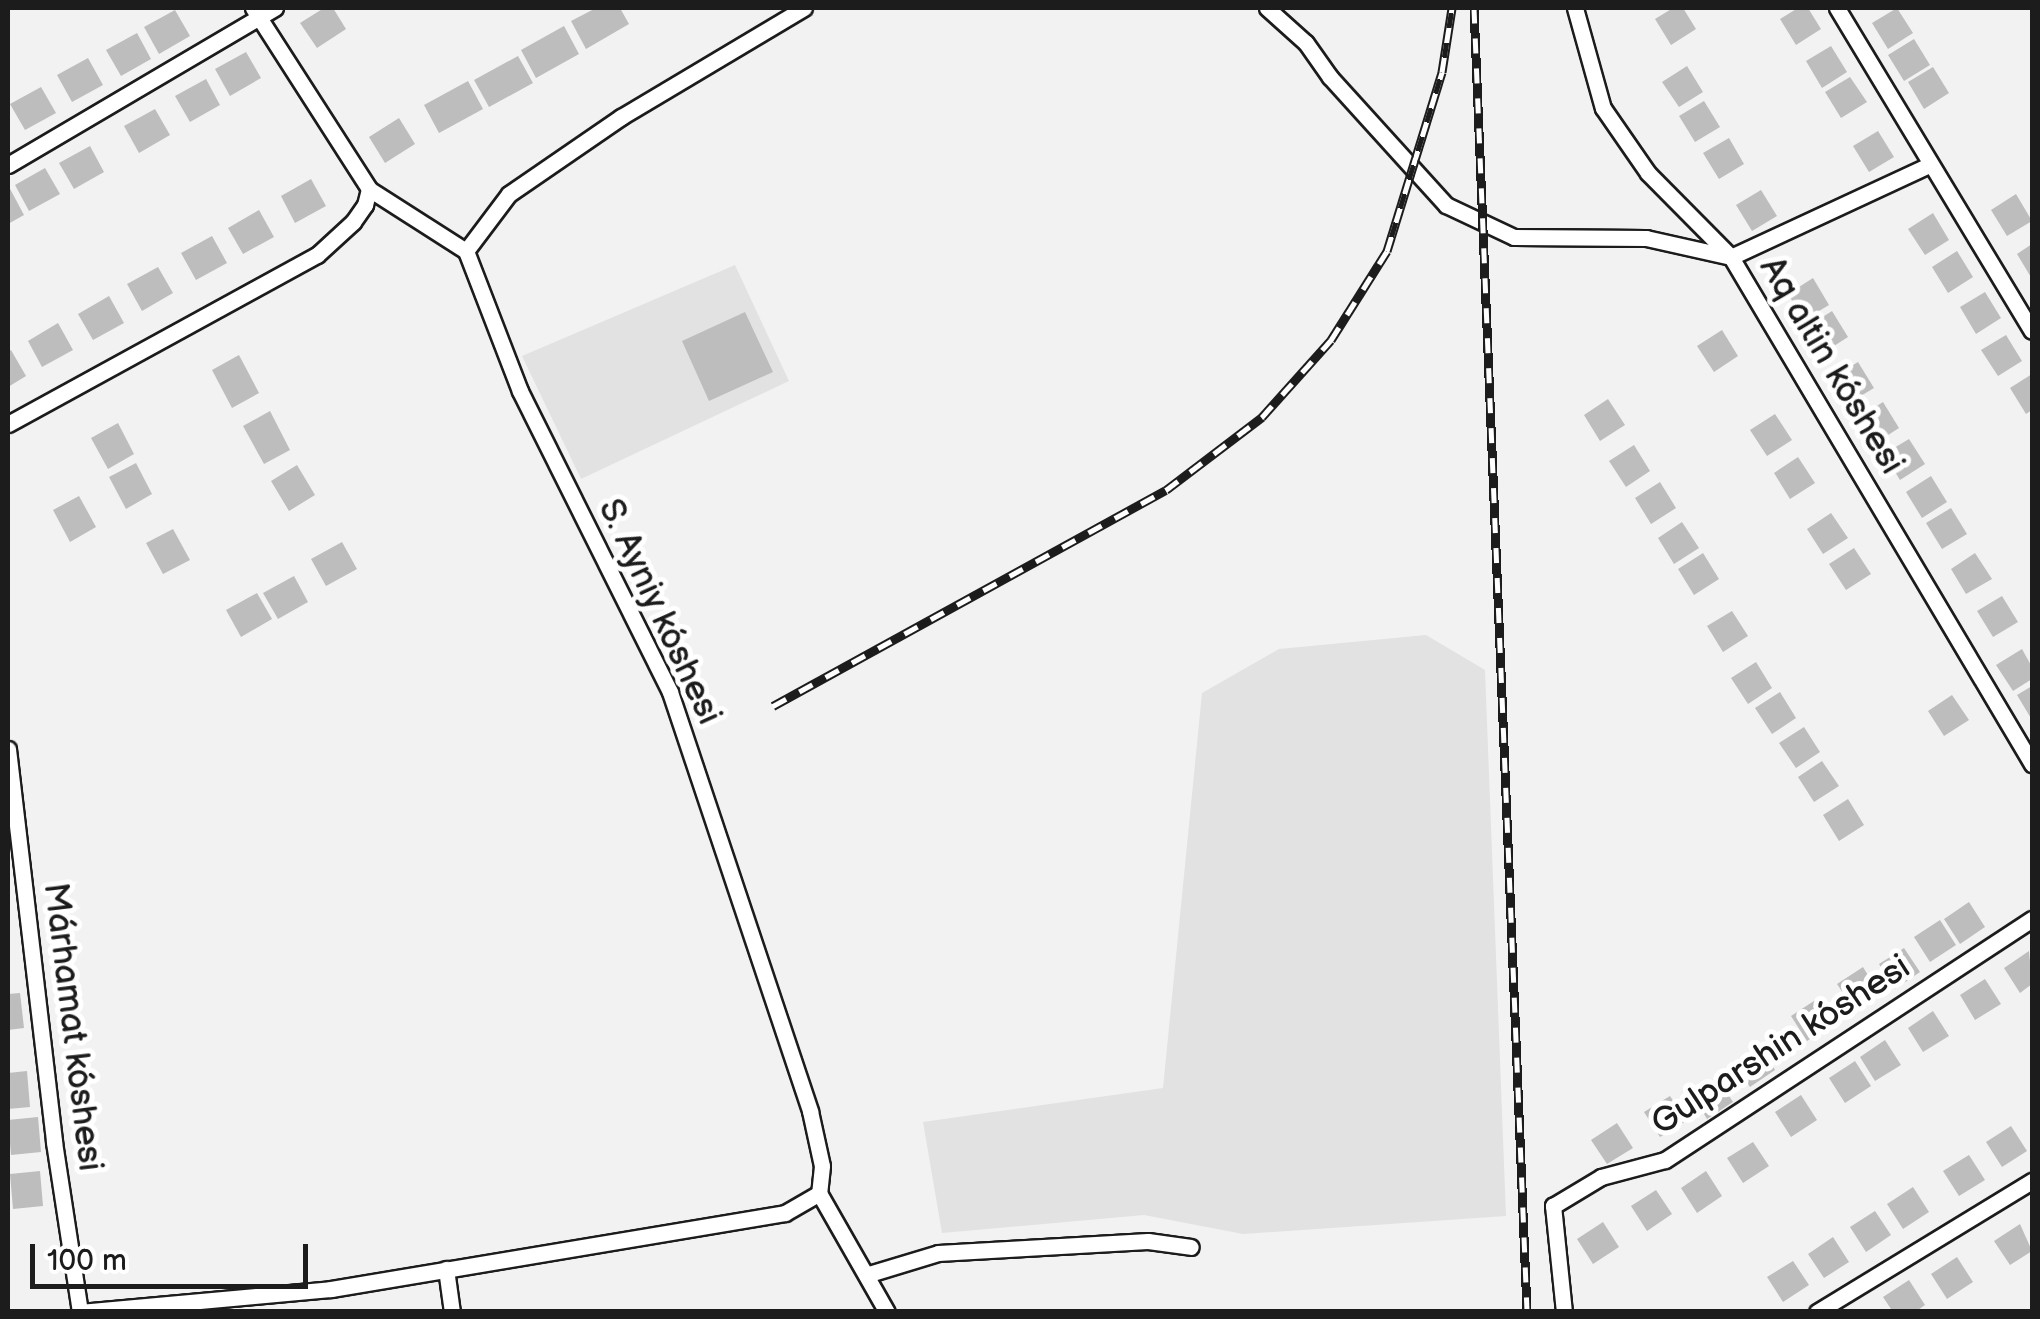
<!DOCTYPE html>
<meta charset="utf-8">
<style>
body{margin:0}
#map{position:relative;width:2040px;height:1319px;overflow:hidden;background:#f2f2f2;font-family:"Balsamiq Sans",sans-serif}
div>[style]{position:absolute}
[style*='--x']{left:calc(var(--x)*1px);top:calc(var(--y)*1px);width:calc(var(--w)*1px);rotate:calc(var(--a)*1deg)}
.built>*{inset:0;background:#e2e2e2}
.building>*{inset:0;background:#bdbdbd}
.roads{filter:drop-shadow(2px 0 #1c1c1c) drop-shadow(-2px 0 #1c1c1c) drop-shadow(0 2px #1c1c1c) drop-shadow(0 -2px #1c1c1c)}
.minor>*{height:15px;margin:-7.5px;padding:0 7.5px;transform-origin:7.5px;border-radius:7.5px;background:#fff}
.rail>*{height:9px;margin-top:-4.5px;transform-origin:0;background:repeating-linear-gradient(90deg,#fff 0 15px,#1c1c1c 0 30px);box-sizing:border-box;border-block:2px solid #1c1c1c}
span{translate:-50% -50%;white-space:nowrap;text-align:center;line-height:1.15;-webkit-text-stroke:10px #fff;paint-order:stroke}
.street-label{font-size:35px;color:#1c1c1c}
.frame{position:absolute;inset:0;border:10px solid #1c1c1c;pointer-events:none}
.scale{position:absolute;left:30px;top:1244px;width:278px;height:45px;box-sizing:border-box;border:5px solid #1c1c1c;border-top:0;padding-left:12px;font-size:30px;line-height:35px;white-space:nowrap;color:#1c1c1c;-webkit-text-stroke:8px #fff;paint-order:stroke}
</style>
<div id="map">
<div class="built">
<i style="clip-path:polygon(735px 265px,789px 381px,581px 479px,522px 356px)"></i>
<i style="clip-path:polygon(1426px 635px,1485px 670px,1506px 1216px,1243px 1234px,1144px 1215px,942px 1233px,923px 1122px,1163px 1088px,1202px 693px,1279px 649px)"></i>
</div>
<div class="building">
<i style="clip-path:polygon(324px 8px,333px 8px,346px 29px,317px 48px,300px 23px)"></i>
<i style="clip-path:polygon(596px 8px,620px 8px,629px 24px,586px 49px,571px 21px)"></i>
<i style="clip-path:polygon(1673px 8px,1683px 8px,1696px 29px,1671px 45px,1655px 19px)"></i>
<i style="clip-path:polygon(1798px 8px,1808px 8px,1821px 29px,1796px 45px,1780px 19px)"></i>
<i style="clip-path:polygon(1897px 8px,1913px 33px,1888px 49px,1872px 23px)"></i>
<i style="clip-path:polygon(175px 10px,190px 36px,159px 54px,144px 27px)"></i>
<i style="clip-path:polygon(564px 26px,579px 54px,536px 78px,521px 50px)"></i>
<i style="clip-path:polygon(137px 33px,151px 59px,121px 76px,106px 50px)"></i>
<i style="clip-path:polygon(1914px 39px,1930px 65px,1904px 81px,1888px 55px)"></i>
<i style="clip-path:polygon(1831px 46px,1847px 72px,1822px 88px,1806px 61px)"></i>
<i style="clip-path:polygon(246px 52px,261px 78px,230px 96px,215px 69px)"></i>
<i style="clip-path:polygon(518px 56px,533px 83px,489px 107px,474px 80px)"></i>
<i style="clip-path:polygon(88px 58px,103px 85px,72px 102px,57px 75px)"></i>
<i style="clip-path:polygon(1687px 66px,1703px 92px,1679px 107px,1662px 82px)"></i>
<i style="clip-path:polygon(1933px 67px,1949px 93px,1924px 109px,1908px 82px)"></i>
<i style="clip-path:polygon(1850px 77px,1867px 102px,1841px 118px,1825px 92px)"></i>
<i style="clip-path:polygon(206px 79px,220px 105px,190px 122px,175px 96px)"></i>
<i style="clip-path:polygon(468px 81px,483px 109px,439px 133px,424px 105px)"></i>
<i style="clip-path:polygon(41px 87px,56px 113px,25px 130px,10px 104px)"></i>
<i style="clip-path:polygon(1704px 101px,1720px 127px,1695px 142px,1679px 116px)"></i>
<i style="clip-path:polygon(155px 109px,170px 135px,139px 153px,124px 126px)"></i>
<i style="clip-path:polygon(399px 118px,415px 144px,385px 163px,369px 137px)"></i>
<i style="clip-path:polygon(1878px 131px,1894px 157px,1869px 172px,1853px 146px)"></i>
<i style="clip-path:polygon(1729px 138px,1744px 164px,1719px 179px,1703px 153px)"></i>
<i style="clip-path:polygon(90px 146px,104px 172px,74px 189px,59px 163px)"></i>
<i style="clip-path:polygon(45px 168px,60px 194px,29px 211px,15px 185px)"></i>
<i style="clip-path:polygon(311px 179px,326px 206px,295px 223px,281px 196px)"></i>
<i style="clip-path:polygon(8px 185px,24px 215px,8px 224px)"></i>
<i style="clip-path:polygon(1761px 190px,1777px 216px,1752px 231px,1736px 205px)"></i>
<i style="clip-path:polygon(2016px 194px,2032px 221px,2007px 236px,1991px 210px)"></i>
<i style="clip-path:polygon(259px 210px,274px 237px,243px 254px,228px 228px)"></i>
<i style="clip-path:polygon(1933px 213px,1949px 240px,1925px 255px,1908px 229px)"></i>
<i style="clip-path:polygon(212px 236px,227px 263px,196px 280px,181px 253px)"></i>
<i style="clip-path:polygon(2032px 244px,2032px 279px,2017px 254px)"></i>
<i style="clip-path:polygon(1957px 251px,1973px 277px,1948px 293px,1932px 267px)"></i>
<i style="clip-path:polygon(158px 267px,173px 293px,142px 311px,127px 284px)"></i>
<i style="clip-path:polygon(1813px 278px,1829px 305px,1804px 320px,1788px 294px)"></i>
<i style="clip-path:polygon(1985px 292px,2001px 318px,1976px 334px,1960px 307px)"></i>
<i style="clip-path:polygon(109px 296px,124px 323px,93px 340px,78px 314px)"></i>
<i style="clip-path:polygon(1832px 311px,1848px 337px,1823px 353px,1807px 327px)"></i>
<i style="clip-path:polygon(745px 312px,773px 372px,709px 401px,682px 341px)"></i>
<i style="clip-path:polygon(58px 323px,73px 350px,42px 367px,28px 341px)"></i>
<i style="clip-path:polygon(1722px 330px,1738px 356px,1714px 372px,1697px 346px)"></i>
<i style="clip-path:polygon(2006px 335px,2022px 361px,1998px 376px,1981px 350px)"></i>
<i style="clip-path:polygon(11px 350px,26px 376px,8px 387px,8px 352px)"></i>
<i style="clip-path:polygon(239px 355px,259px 393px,232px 408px,212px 370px)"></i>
<i style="clip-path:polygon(1858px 362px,1874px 388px,1849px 403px,1833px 377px)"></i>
<i style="clip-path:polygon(2032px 374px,2032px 410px,2026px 414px,2010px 388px)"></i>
<i style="clip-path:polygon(1608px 399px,1625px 425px,1600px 441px,1584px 415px)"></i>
<i style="clip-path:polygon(1883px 402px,1899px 428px,1874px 444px,1858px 418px)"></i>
<i style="clip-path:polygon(270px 411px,290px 450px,264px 464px,243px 426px)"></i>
<i style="clip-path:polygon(1775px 414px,1792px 440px,1767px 456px,1750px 430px)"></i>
<i style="clip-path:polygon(118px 423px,134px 454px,108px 469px,91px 438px)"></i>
<i style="clip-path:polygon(1909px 439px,1925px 464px,1900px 480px,1884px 454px)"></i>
<i style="clip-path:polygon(1634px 445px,1650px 471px,1626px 487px,1609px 461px)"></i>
<i style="clip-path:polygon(1798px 457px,1815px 483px,1790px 499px,1774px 473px)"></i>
<i style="clip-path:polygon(136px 463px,152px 494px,126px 509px,109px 477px)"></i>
<i style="clip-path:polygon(297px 465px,315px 495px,289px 511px,271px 481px)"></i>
<i style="clip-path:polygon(1931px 476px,1947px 502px,1922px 518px,1906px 492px)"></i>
<i style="clip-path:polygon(1660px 482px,1676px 508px,1651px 524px,1635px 498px)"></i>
<i style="clip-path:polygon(79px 496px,96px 527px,70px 542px,53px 510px)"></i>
<i style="clip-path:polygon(1951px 508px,1967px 534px,1942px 549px,1926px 523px)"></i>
<i style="clip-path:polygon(1831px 513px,1848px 538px,1823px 554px,1807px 529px)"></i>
<i style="clip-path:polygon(1682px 522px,1699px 548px,1674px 564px,1658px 538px)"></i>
<i style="clip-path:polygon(173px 529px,190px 560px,163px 574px,146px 543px)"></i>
<i style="clip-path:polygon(342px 542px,357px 569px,326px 586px,311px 559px)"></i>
<i style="clip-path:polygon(1854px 548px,1871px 574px,1846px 590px,1829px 564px)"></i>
<i style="clip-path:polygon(1703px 553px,1719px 579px,1694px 595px,1678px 569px)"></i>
<i style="clip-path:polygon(1975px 553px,1992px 579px,1966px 594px,1951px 569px)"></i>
<i style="clip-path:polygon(294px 576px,308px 602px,278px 619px,263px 593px)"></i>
<i style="clip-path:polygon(257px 593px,272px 619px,241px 637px,226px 610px)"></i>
<i style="clip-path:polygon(2002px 596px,2018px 622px,1993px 637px,1977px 611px)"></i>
<i style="clip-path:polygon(1732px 611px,1748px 636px,1723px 652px,1707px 626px)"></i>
<i style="clip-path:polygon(2022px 649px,2032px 667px,2032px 679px,2013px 691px,1996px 665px)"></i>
<i style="clip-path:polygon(1756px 662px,1772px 688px,1748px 704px,1731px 678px)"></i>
<i style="clip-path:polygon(2032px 686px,2032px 720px,2017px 695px)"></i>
<i style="clip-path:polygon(1780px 692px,1796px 718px,1772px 734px,1755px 708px)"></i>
<i style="clip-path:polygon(1952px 695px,1969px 720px,1944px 736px,1928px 711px)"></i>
<i style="clip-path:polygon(1804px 727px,1820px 752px,1796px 768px,1779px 743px)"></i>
<i style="clip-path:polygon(1822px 761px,1839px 786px,1814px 802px,1798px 777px)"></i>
<i style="clip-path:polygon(1848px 799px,1864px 825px,1839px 841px,1823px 815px)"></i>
<i style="clip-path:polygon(1969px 902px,1985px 927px,1960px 944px,1944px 919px)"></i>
<i style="clip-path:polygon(1940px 920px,1956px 945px,1930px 962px,1914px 937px)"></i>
<i style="clip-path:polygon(1904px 948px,1920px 972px,1895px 989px,1879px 964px)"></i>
<i style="clip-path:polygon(2029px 951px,2032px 984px,2020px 993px,2004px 968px)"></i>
<i style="clip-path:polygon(1863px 967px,1878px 992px,1853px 1008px,1837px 984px)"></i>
<i style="clip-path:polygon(1985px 979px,2001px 1004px,1975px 1020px,1960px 995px)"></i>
<i style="clip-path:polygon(20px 993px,24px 1028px,8px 1030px,8px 994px)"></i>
<i style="clip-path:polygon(1817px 999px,1833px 1024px,1807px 1041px,1791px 1016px)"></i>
<i style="clip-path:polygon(1933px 1011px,1949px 1036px,1923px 1052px,1908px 1028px)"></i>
<i style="clip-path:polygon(1885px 1040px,1901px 1065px,1875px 1081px,1860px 1057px)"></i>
<i style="clip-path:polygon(1760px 1045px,1775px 1070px,1750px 1087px,1734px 1062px)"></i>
<i style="clip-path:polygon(1855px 1061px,1871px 1086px,1845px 1103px,1829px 1078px)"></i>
<i style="clip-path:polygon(27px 1071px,30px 1107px,8px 1109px,8px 1073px)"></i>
<i style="clip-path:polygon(1717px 1077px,1733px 1102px,1707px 1119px,1692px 1094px)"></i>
<i style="clip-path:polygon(1801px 1095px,1817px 1120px,1791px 1137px,1775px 1112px)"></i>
<i style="clip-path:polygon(1670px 1096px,1686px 1121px,1660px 1137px,1644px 1112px)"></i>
<i style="clip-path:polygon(38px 1117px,41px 1152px,11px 1155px,8px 1120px)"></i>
<i style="clip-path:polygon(1617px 1123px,1633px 1148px,1607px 1164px,1591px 1140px)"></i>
<i style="clip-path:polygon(2011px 1126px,2027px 1151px,2002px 1167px,1986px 1142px)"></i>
<i style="clip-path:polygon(1753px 1142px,1769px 1166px,1743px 1183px,1727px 1158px)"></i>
<i style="clip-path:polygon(1969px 1155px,1985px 1180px,1959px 1196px,1943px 1171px)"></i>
<i style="clip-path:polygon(40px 1171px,43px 1206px,13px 1209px,10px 1174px)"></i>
<i style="clip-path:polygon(1706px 1171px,1722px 1196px,1697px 1213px,1681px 1188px)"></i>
<i style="clip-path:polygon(1913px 1187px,1929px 1212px,1903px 1229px,1887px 1204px)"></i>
<i style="clip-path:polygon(1656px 1190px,1672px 1214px,1647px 1231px,1631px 1206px)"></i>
<i style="clip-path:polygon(1875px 1211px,1891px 1235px,1866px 1252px,1850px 1227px)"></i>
<i style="clip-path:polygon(1603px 1222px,1619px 1247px,1593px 1264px,1577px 1239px)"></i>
<i style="clip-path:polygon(2020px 1224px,2032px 1251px,2010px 1265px,1994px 1241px)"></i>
<i style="clip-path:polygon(1833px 1237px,1849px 1262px,1824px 1278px,1808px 1254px)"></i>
<i style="clip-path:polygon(1957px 1257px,1973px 1282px,1947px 1299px,1931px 1274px)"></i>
<i style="clip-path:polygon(1793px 1261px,1809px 1285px,1783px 1302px,1767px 1277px)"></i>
<i style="clip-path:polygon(1909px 1280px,1925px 1305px,1915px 1312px,1893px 1312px,1883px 1297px)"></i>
</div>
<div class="roads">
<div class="minor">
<i style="--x:253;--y:8;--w:215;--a:57.3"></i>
<i style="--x:369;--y:189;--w:115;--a:32.6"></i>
<i style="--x:466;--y:251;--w:150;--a:68.9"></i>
<i style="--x:520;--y:391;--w:336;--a:63.5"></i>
<i style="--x:670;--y:692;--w:442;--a:71.5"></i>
<i style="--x:810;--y:1111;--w:56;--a:77.7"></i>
<i style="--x:822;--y:1166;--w:27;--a:96"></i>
<i style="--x:819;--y:1193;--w:137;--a:60.3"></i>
<i style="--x:1267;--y:8;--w:52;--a:41.9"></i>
<i style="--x:1306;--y:43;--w:42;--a:54.8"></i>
<i style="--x:1330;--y:77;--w:173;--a:47.8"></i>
<i style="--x:1446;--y:205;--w:75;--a:25.2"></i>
<i style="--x:1514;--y:237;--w:132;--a:0.4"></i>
<i style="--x:1646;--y:238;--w:87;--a:12.6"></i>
<i style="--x:1731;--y:257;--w:218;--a:-24.9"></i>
<i style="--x:1575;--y:8;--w:104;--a:74.4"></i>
<i style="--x:1603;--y:108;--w:79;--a:55.3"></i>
<i style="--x:1648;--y:173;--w:118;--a:45.3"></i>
<i style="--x:1731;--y:257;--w:590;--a:59.3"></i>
<i style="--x:1837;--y:8;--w:377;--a:58.9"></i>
<i style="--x:8;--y:165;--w:310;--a:-30.5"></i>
<i style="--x:466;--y:251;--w:71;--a:-53"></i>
<i style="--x:509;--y:194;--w:136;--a:-34.5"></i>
<i style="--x:621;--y:117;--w:213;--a:-30.8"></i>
<i style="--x:8;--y:424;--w:352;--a:-28.7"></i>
<i style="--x:317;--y:255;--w:49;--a:-42.5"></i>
<i style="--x:353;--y:222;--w:21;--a:-55"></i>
<i style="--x:365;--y:205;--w:16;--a:-76"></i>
<i style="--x:8;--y:749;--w:396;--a:83.3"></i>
<i style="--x:54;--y:1142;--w:171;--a:81.3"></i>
<i style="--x:446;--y:1269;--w:43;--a:82.1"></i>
<i style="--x:869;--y:1274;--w:72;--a:-16.9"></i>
<i style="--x:938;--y:1253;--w:210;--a:-3.3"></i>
<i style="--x:1148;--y:1241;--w:43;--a:7.9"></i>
<i style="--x:79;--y:1312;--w:253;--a:-5.2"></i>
<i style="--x:331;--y:1289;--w:460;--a:-9.5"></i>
<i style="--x:785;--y:1213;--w:39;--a:-30"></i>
<i style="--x:1564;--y:1312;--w:107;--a:-95.9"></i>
<i style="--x:1553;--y:1206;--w:56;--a:-31.1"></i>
<i style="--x:1601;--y:1177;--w:66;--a:-14.9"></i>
<i style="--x:1665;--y:1160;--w:439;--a:-33.3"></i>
<i style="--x:1817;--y:1312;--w:252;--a:-31.4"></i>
</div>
</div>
<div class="rail">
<i style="--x:1474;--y:8;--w:1305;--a:87.67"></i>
<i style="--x:773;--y:706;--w:448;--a:-28.8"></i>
<i style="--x:1166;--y:490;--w:121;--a:-37.2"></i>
<i style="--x:1262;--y:417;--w:103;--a:-48.1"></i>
<i style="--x:1331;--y:340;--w:105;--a:-57.8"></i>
<i style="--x:1387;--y:251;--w:187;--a:-72.9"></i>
<i style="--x:1442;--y:72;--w:65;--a:-81.1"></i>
</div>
<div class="street-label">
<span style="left:1831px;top:366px;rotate:59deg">Aq altin kóshesi</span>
<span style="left:659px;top:612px;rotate:65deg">S. Ayniy kóshesi</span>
<span style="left:72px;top:1027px;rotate:83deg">Márhamat kóshesi</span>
<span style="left:1781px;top:1046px;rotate:-33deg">Gulparshin kóshesi</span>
</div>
<div class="frame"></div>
<div class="scale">100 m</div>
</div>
